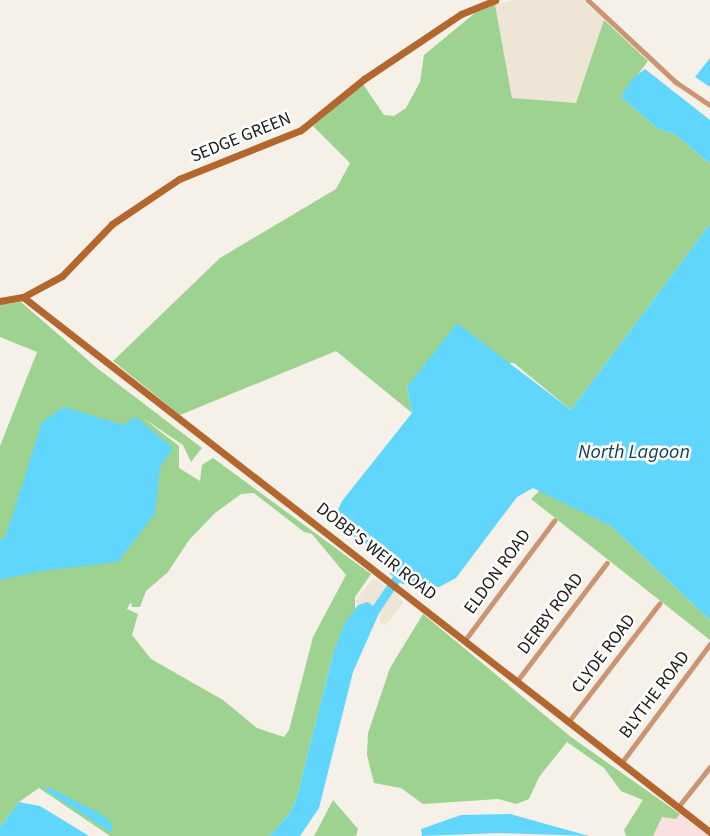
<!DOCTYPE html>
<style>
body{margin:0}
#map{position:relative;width:710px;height:836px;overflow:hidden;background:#f5f1e8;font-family:"Source Sans 3",sans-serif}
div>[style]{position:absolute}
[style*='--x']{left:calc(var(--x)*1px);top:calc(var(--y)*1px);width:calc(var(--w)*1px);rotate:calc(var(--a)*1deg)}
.commercial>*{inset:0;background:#fbe0e0}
.built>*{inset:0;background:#eee5d6}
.green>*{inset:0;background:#9dd290}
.water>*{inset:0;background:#61d6fd}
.river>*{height:9px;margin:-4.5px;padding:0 4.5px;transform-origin:4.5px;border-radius:4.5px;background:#61d6fd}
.street>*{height:4.5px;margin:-2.25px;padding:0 2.25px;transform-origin:2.25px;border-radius:2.25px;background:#cb9573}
.secondary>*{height:7px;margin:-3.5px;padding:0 3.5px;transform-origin:3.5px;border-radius:3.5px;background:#b3662e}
span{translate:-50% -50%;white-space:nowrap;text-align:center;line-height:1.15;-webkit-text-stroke:5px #fefefe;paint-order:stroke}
.street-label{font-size:18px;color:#1a1916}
.water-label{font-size:20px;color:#104354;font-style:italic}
</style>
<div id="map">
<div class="commercial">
<i style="clip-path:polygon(680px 814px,691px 823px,709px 836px,653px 836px,662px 817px,675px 819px)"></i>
</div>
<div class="built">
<i style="clip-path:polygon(514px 0,582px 0,604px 20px,576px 103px,512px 99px,495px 5px)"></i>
<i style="clip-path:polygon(373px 579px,396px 592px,403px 603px,385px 626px,379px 621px,380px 611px,373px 605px,361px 606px,355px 601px)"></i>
</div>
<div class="green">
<i style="clip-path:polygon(495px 5px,512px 98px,576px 103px,604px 20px,648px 61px,621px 97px,657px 128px,676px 135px,710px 164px,710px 224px,571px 410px,514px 363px,429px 363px,407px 387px,412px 413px,336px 351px,180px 415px,113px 361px,220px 258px,336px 189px,350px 163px,313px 126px,363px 84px,384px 115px,394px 116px,406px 108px,420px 82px,424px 55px,475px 13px)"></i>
<i style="clip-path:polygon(evenodd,21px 302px,97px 368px,202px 448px,191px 462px,183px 445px,143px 418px,179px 446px,179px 468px,200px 481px,202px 465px,213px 458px,371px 574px,355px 597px,355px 610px,333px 654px,297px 797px,290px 813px,270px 836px,110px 836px,39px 788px,19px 802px,0 827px,0 446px,37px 352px,0 337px,0 305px,21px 302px,254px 493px,304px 532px,312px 534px,346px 575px,313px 637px,289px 730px,284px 737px,257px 728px,223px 700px,151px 659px,132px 635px,138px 614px,127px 609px,131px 602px,132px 607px,140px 607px,146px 591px,168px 572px,189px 540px,215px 513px,241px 494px,254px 493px)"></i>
<i style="clip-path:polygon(540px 490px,611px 526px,710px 620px,710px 640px,531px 499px)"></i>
<i style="clip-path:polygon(423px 614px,571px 737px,680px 814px,676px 819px,662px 817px,653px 836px,626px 836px,624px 830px,643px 800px,621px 791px,604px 768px,567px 742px,539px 777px,529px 799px,516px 804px,498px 799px,423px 804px,401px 788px,374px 783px,367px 755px,368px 733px,390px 668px)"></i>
<i style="clip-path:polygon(333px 800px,358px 829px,356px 836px,314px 836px)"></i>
</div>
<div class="water">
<i style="clip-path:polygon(710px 58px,710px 87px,695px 77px)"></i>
<i style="clip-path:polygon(645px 69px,710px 120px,710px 164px,676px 135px,657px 128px,621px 97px,632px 79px)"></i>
<i style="clip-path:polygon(710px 224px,710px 620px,611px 526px,533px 488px,517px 497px,456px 578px,439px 587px,402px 584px,390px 574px,390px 566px,364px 542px,337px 527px,335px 516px,342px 501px,412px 413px,407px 387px,457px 323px,571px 410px)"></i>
<i style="clip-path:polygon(64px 407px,123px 425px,136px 417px,173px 448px,160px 467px,155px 514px,118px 562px,41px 571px,0 580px,0 541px,6px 536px,42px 422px)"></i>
<i style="clip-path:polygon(368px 602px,380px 611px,353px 672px,319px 808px,300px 836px,270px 836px,290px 813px,297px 797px,333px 654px,345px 623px,358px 605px)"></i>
<i style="clip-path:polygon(48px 787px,99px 813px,112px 823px,112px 833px,45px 790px)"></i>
<i style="clip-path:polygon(19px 802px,40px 806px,89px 836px,0 836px,0 827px)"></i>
<i style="clip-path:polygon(510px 814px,589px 836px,498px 833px,422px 836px,421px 829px,461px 815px)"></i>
</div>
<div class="river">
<i style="--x:370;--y:617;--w:46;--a:-55.6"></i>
</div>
<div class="street">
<i style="--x:588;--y:0;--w:120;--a:43"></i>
<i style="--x:676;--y:82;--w:41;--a:34.1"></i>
<i style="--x:465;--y:640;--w:149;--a:-53.2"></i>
<i style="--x:517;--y:681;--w:148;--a:-52.7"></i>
<i style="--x:569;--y:721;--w:148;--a:-52.4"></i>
<i style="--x:622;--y:762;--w:147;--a:-53.3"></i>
<i style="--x:679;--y:806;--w:50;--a:-51.5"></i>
</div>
<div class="secondary">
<i style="--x:23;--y:297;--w:871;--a:37.91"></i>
<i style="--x:0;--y:301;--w:23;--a:-10"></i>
<i style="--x:23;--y:297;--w:44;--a:-28.3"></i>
<i style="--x:62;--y:276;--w:72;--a:-46.1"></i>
<i style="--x:112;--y:224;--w:81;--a:-33.9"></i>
<i style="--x:179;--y:179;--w:131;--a:-21.9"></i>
<i style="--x:301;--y:130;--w:81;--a:-39"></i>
<i style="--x:364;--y:79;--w:117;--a:-33.8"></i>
<i style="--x:461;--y:14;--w:37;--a:-22"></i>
</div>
<div class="street-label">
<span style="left:241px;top:138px;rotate:-22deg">SEDGE GREEN</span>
<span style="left:376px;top:552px;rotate:38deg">DOBB'S WEIR ROAD</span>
<span style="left:498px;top:572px;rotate:-54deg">ELDON ROAD</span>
<span style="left:551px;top:614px;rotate:-53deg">DERBY ROAD</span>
<span style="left:604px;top:654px;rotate:-53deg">CLYDE ROAD</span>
<span style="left:655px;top:695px;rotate:-53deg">BLYTHE ROAD</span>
</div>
<div class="water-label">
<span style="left:634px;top:452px">North Lagoon</span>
</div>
</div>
